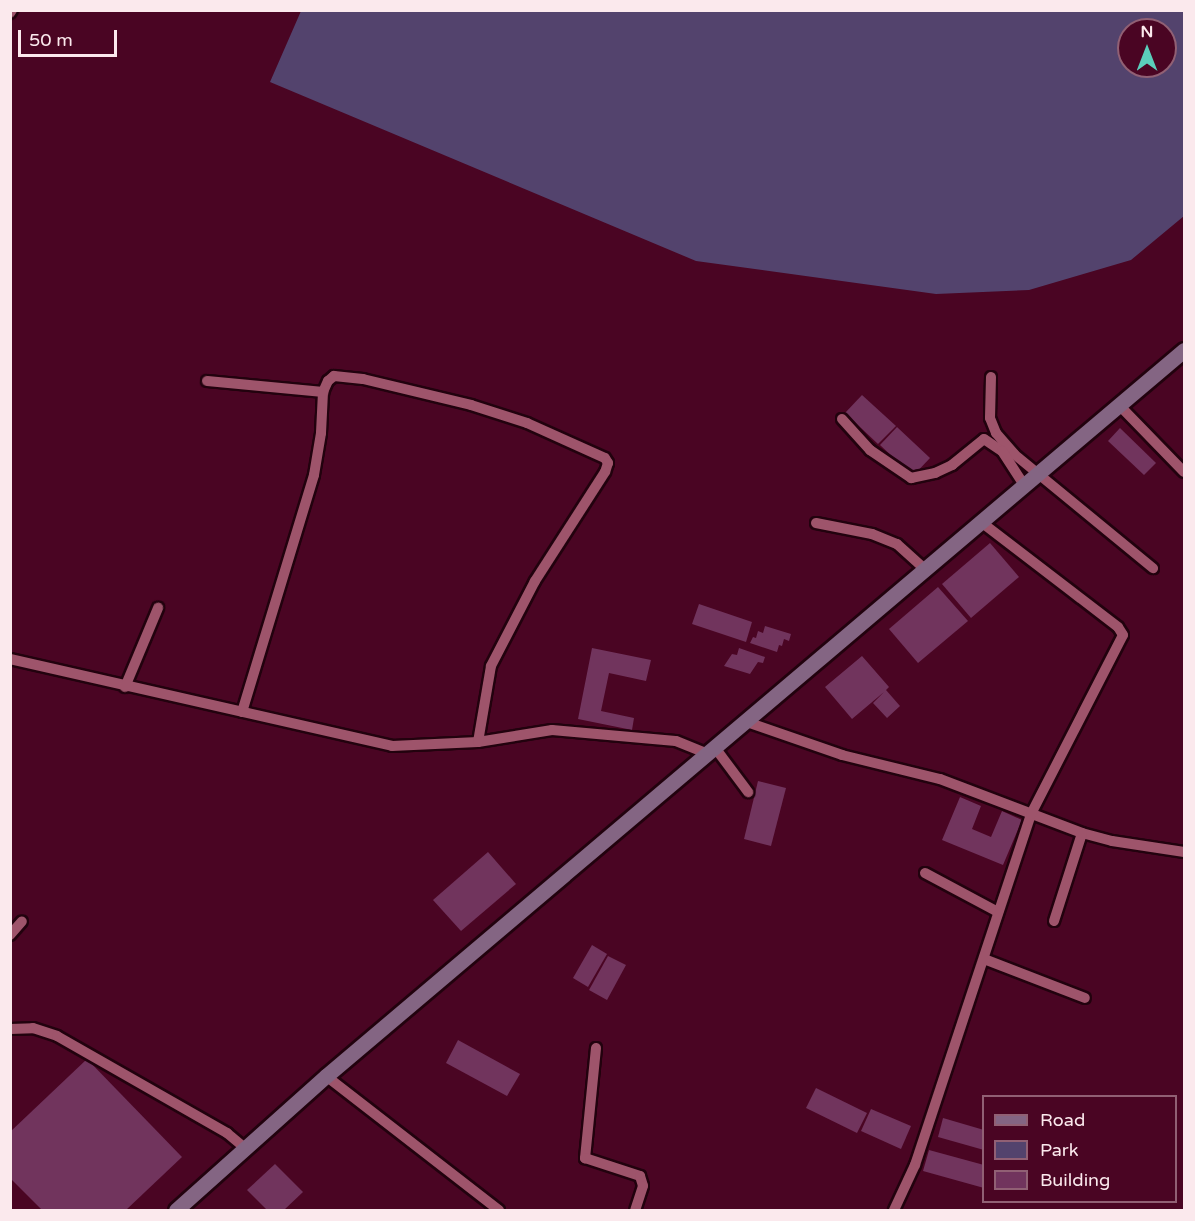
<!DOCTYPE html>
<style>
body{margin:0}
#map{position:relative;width:1195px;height:1221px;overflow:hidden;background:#4a0523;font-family:"Varela Round",sans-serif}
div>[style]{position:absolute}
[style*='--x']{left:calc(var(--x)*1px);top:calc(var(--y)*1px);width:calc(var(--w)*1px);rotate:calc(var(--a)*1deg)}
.green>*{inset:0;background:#53436d}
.building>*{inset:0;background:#71345d}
.roads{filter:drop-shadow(2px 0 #22020e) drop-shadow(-2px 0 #22020e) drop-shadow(0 2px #22020e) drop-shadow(0 -2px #22020e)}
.street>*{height:10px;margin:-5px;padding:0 5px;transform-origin:5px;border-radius:5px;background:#9e546b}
.secondary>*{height:15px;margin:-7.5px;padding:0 7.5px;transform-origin:7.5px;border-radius:7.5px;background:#846583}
span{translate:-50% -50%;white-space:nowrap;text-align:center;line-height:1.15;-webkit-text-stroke:6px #4a0523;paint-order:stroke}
.frame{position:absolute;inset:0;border:12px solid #fbe9ed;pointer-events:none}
.legend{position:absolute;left:982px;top:1095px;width:195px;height:108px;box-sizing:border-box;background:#4a0523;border:2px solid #916074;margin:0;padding:8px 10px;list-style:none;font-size:18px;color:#fbe9ed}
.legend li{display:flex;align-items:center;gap:12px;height:30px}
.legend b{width:30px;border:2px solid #916074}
.north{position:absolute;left:1117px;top:18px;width:60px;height:60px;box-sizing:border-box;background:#4a0523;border:2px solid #916074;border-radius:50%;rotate:0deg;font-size:16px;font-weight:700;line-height:24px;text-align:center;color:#fbe9ed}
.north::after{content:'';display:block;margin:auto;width:21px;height:27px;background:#5bcebb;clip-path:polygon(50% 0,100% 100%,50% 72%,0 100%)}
.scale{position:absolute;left:18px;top:30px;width:99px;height:27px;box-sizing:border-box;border:3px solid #fbe9ed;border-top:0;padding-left:8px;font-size:18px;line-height:21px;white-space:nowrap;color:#fbe9ed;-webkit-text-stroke:4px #4a0523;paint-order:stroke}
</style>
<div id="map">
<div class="green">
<i style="clip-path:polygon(evenodd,301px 11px,1184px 11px,1184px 216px,1131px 260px,1029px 290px,936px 294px,696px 261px,270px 82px,301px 11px,1129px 30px,1165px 30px,1165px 66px,1129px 66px,1129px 30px)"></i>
</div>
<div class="building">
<i style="clip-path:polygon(862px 395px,896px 426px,878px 444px,845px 413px)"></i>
<i style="clip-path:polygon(897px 427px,930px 458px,913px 476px,880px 445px)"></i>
<i style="clip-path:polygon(1120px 428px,1156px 463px,1144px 475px,1108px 441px)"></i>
<i style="clip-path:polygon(990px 543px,1019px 577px,971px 618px,942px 584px)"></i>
<i style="clip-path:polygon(938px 587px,968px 621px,918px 663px,889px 629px)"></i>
<i style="clip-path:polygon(699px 604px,752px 622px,746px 642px,692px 624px)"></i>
<i style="clip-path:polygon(765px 626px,791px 634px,789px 641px,784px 639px,782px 646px,779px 645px,777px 652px,750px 643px,753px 637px,756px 638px,758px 631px,763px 633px)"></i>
<i style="clip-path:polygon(592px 648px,651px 660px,646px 681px,609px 673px,601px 711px,634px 718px,632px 730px,578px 719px)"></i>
<i style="clip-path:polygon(739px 648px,765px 657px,763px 663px,758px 662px,750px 674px,724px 666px,732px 654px,737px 655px)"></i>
<i style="clip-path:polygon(862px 656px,889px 687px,886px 690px,900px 706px,887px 718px,873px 703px,884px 692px,852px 719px,825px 687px)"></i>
<i style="clip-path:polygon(758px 781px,786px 788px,771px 846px,744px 839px)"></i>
<i style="clip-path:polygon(960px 797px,981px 806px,972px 829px,991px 837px,1002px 811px,1022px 820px,1003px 865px,942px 840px)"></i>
<i style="clip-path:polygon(488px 852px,516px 884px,461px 931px,433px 900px)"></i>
<i style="clip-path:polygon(592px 945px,607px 954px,588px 987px,573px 978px)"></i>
<i style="clip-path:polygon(608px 956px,626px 965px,607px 1000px,589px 990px)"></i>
<i style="clip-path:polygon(458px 1040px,520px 1074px,507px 1096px,446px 1063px)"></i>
<i style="clip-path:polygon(87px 1059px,182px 1157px,126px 1210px,42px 1210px,10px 1178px,10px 1132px)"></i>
<i style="clip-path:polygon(816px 1088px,867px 1113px,857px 1133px,806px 1108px)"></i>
<i style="clip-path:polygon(871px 1109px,911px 1126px,901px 1149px,861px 1131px)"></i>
<i style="clip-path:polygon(943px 1118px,984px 1130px,984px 1150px,938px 1137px)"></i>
<i style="clip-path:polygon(929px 1150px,984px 1165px,984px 1188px,923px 1171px)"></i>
<i style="clip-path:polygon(275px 1164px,303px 1192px,284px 1210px,267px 1210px,247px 1190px)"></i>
</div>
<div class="roads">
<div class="street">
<i style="--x:10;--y:13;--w:4;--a:-56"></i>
<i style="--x:991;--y:377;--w:41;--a:91.4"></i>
<i style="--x:990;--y:418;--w:16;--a:68"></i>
<i style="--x:996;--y:433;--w:28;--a:49"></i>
<i style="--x:1014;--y:454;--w:180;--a:39.4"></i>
<i style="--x:207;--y:381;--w:117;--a:5.4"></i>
<i style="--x:1120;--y:406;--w:92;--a:45.9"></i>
<i style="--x:842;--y:419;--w:42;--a:47.9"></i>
<i style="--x:870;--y:450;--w:50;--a:34.3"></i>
<i style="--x:911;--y:478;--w:25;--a:-12"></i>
<i style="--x:935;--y:473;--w:19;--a:-25"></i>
<i style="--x:952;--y:465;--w:41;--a:-39.1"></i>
<i style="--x:984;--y:439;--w:22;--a:34"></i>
<i style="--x:1002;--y:451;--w:40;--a:57.1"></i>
<i style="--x:816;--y:523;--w:57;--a:11.1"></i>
<i style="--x:872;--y:534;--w:27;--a:22"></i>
<i style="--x:897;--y:544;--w:38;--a:42"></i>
<i style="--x:10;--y:659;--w:392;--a:12.8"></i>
<i style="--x:392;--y:746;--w:86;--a:-2.7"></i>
<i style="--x:478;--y:742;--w:75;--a:-9.2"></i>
<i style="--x:552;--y:730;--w:124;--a:5.1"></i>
<i style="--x:676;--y:741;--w:35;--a:22"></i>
<i style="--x:125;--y:687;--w:86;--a:-67.3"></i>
<i style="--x:242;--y:712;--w:248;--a:-73.1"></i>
<i style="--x:314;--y:475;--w:43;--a:-80.5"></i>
<i style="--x:321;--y:433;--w:41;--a:-87.2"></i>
<i style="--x:323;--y:392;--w:12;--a:-66"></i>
<i style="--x:328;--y:381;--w:8;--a:-40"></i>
<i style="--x:334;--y:376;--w:29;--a:6"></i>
<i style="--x:363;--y:379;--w:111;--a:13.5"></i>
<i style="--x:471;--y:405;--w:59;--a:17.8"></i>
<i style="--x:527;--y:423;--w:85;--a:24.2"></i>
<i style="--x:605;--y:458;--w:6;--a:59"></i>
<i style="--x:608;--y:463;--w:9;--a:108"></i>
<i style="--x:605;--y:472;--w:130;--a:122.7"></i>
<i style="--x:535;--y:581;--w:96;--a:117.4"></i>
<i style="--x:491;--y:666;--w:77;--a:99.7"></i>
<i style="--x:744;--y:721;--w:104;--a:19.1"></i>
<i style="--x:842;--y:755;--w:101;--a:13.8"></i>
<i style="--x:940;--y:779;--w:152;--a:20.8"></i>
<i style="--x:1082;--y:833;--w:31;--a:15"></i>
<i style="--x:1112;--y:841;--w:73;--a:8.7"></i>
<i style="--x:716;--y:749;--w:54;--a:53.3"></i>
<i style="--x:925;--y:873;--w:83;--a:28.1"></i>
<i style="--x:1054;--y:921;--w:92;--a:-72.3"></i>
<i style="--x:10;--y:935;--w:18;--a:-49"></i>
<i style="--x:984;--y:959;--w:108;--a:21.1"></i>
<i style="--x:10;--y:1029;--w:23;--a:-2"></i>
<i style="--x:33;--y:1028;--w:25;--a:18"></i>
<i style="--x:57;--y:1036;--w:196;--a:29.7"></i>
<i style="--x:227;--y:1133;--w:23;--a:40"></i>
<i style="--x:596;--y:1048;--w:111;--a:95.7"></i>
<i style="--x:585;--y:1158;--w:58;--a:18.1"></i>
<i style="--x:640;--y:1176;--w:10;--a:73"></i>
<i style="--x:643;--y:1186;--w:25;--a:108"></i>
<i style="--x:326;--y:1076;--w:219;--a:37.8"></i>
<i style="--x:894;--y:1210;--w:50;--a:-65"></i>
<i style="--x:915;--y:1165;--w:370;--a:-71.7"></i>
<i style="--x:1031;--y:814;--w:201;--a:-62.8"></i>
<i style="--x:1123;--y:635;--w:9;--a:-122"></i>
<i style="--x:1118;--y:627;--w:173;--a:-142.5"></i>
</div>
<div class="secondary">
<i style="--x:176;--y:1210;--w:201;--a:-41.8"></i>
<i style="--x:326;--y:1076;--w:1124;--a:-40.24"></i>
</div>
</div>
<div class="frame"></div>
<ul class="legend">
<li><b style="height:8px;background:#846583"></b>Road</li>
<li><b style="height:16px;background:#53436d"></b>Park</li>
<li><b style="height:16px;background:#71345d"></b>Building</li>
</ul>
<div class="north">N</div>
<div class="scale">50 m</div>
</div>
